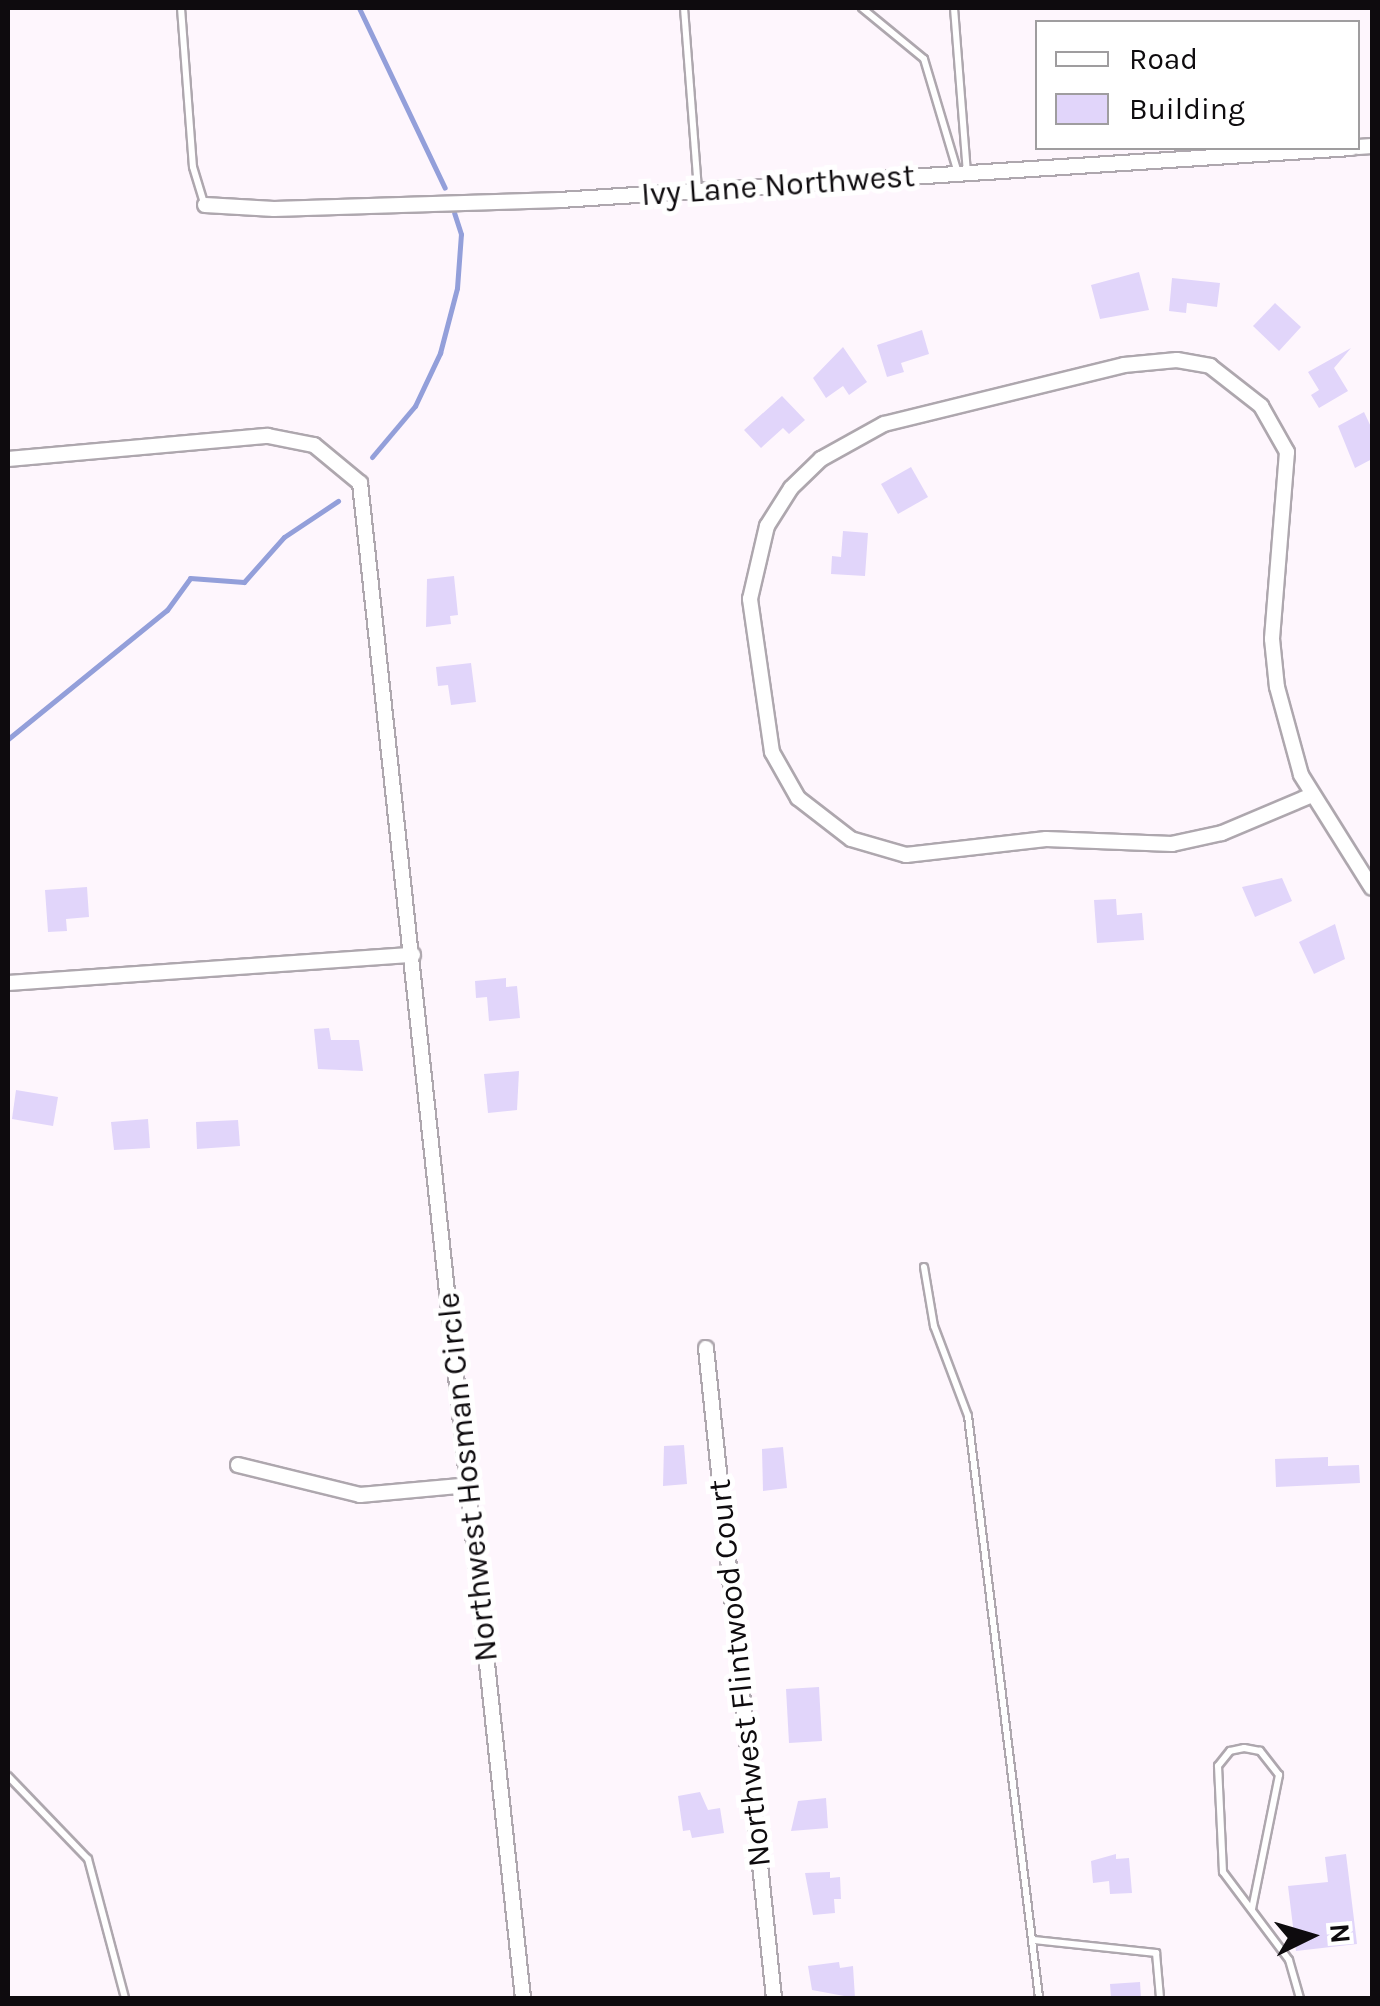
<!DOCTYPE html>
<style>
body{margin:0}
#map{position:relative;width:1380px;height:2006px;overflow:hidden;background:#fef6fd;font-family:Karla,sans-serif}
div>[style]{position:absolute}
[style*='--x']{left:calc(var(--x)*1px);top:calc(var(--y)*1px);width:calc(var(--w)*1px);rotate:calc(var(--a)*1deg)}
.stream>*{height:5px;margin:-2.5px;padding:0 2.5px;transform-origin:2.5px;border-radius:2.5px;background:#939fda}
.building>*{inset:0;background:#e1d5fa}
.roads{filter:drop-shadow(2px 0 #aea7ae) drop-shadow(-2px 0 #aea7ae) drop-shadow(0 2px #aea7ae) drop-shadow(0 -2px #aea7ae)}
.lane>*{height:6px;margin:-3px;padding:0 3px;transform-origin:3px;border-radius:3px;background:#fff}
.street>*{height:14px;margin:-7px;padding:0 7px;transform-origin:7px;border-radius:7px;background:#fff}
span{translate:-50% -50%;white-space:nowrap;text-align:center;line-height:1.15;-webkit-text-stroke:10px #fff;paint-order:stroke}
.street-label{font-size:32px;color:#0e0b0e}
.frame{position:absolute;inset:0;border:10px solid #0e0b0e;pointer-events:none}
.legend{position:absolute;left:1035px;top:20px;width:325px;height:130px;box-sizing:border-box;background:#fff;border:2px solid #9f9d9f;margin:0;padding:12px 18px;list-style:none;font-size:30px;color:#0e0b0e}
.legend li{display:flex;align-items:center;gap:20px;height:50px}
.legend b{width:50px;border:2px solid #9f9d9f}
.north{position:absolute;left:1260px;top:1886px;width:100px;height:100px;-webkit-text-stroke:8px #fff;paint-order:stroke;rotate:85deg;font-size:28px;font-weight:700;line-height:40px;text-align:center;color:#0e0b0e}
.north::after{content:'';display:block;margin:auto;width:35px;height:45px;background:#0e0b0e;clip-path:polygon(50% 0,100% 100%,50% 72%,0 100%)}
</style>
<div id="map">
<div class="stream">
<i style="--x:359;--y:8;--w:199;--a:64.5"></i>
<i style="--x:372;--y:457;--w:67;--a:-49.9"></i>
<i style="--x:415;--y:406;--w:59;--a:-64.7"></i>
<i style="--x:440;--y:353;--w:67;--a:-75.3"></i>
<i style="--x:457;--y:288;--w:54;--a:-85.8"></i>
<i style="--x:461;--y:234;--w:22;--a:-108"></i>
<i style="--x:8;--y:739;--w:205;--a:-39.1"></i>
<i style="--x:167;--y:610;--w:39;--a:-54"></i>
<i style="--x:190;--y:578;--w:54;--a:4.2"></i>
<i style="--x:244;--y:582;--w:60;--a:-48.4"></i>
<i style="--x:284;--y:537;--w:65;--a:-33.7"></i>
</div>
<div class="building">
<i style="clip-path:polygon(1139px 272px,1149px 310px,1100px 319px,1091px 285px)"></i>
<i style="clip-path:polygon(1172px 278px,1220px 283px,1217px 307px,1187px 303px,1186px 313px,1169px 311px)"></i>
<i style="clip-path:polygon(1275px 303px,1301px 327px,1279px 351px,1253px 326px)"></i>
<i style="clip-path:polygon(922px 330px,929px 354px,901px 363px,904px 372px,887px 377px,877px 345px)"></i>
<i style="clip-path:polygon(843px 347px,867px 382px,849px 395px,843px 386px,826px 398px,813px 378px)"></i>
<i style="clip-path:polygon(1351px 348px,1334px 368px,1348px 391px,1319px 408px,1311px 395px,1319px 390px,1308px 372px)"></i>
<i style="clip-path:polygon(782px 396px,805px 420px,789px 434px,783px 428px,761px 448px,744px 430px)"></i>
<i style="clip-path:polygon(1364px 412px,1372px 429px,1372px 459px,1355px 468px,1338px 426px)"></i>
<i style="clip-path:polygon(911px 467px,928px 497px,898px 514px,881px 484px)"></i>
<i style="clip-path:polygon(843px 531px,868px 533px,865px 576px,831px 574px,832px 556px,841px 557px)"></i>
<i style="clip-path:polygon(454px 576px,458px 615px,450px 616px,451px 624px,426px 627px,427px 579px)"></i>
<i style="clip-path:polygon(471px 663px,476px 702px,451px 705px,448px 685px,438px 686px,436px 667px)"></i>
<i style="clip-path:polygon(1282px 878px,1292px 901px,1255px 917px,1242px 887px)"></i>
<i style="clip-path:polygon(87px 887px,89px 917px,66px 919px,67px 931px,48px 932px,45px 890px)"></i>
<i style="clip-path:polygon(1116px 899px,1117px 915px,1142px 913px,1144px 940px,1097px 943px,1094px 900px)"></i>
<i style="clip-path:polygon(1335px 924px,1345px 959px,1314px 974px,1299px 942px)"></i>
<i style="clip-path:polygon(506px 978px,506px 987px,517px 986px,520px 1018px,489px 1021px,487px 997px,476px 998px,475px 981px)"></i>
<i style="clip-path:polygon(329px 1028px,331px 1040px,359px 1040px,363px 1071px,318px 1069px,314px 1029px)"></i>
<i style="clip-path:polygon(519px 1071px,517px 1110px,488px 1113px,484px 1074px)"></i>
<i style="clip-path:polygon(16px 1090px,58px 1097px,53px 1126px,12px 1119px)"></i>
<i style="clip-path:polygon(148px 1119px,150px 1148px,114px 1150px,111px 1122px)"></i>
<i style="clip-path:polygon(238px 1120px,240px 1146px,197px 1149px,196px 1122px)"></i>
<i style="clip-path:polygon(684px 1445px,687px 1484px,663px 1486px,664px 1446px)"></i>
<i style="clip-path:polygon(783px 1447px,787px 1488px,763px 1491px,762px 1449px)"></i>
<i style="clip-path:polygon(1328px 1457px,1328px 1466px,1359px 1465px,1360px 1483px,1276px 1487px,1275px 1459px)"></i>
<i style="clip-path:polygon(819px 1687px,822px 1741px,789px 1743px,786px 1689px)"></i>
<i style="clip-path:polygon(700px 1792px,708px 1810px,720px 1808px,724px 1833px,692px 1838px,690px 1830px,683px 1831px,678px 1796px)"></i>
<i style="clip-path:polygon(826px 1798px,828px 1828px,791px 1831px,798px 1801px)"></i>
<i style="clip-path:polygon(1116px 1854px,1116px 1859px,1129px 1858px,1132px 1893px,1110px 1894px,1109px 1881px,1093px 1883px,1091px 1861px)"></i>
<i style="clip-path:polygon(1346px 1854px,1357px 1944px,1296px 1951px,1288px 1886px,1328px 1882px,1325px 1857px)"></i>
<i style="clip-path:polygon(830px 1872px,830px 1878px,840px 1877px,841px 1899px,834px 1899px,835px 1913px,813px 1915px,805px 1873px)"></i>
<i style="clip-path:polygon(839px 1962px,840px 1968px,853px 1966px,855px 1998px,812px 1990px,808px 1966px)"></i>
<i style="clip-path:polygon(1140px 1982px,1141px 1998px,1111px 1998px,1110px 1984px)"></i>
</div>
<div class="roads">
<div class="lane">
<i style="--x:181;--y:8;--w:159;--a:85.7"></i>
<i style="--x:193;--y:167;--w:39;--a:73"></i>
<i style="--x:684;--y:8;--w:184;--a:85.6"></i>
<i style="--x:862;--y:8;--w:80;--a:39.4"></i>
<i style="--x:924;--y:59;--w:119;--a:73.4"></i>
<i style="--x:954;--y:8;--w:166;--a:85.5"></i>
<i style="--x:924;--y:1267;--w:60;--a:80.4"></i>
<i style="--x:934;--y:1326;--w:96;--a:69.3"></i>
<i style="--x:968;--y:1416;--w:586;--a:83.04"></i>
<i style="--x:8;--y:1776;--w:115;--a:46.1"></i>
<i style="--x:88;--y:1859;--w:144;--a:75.1"></i>
<i style="--x:1252;--y:1909;--w:137;--a:-78.6"></i>
<i style="--x:1279;--y:1775;--w:31;--a:-128"></i>
<i style="--x:1260;--y:1751;--w:16;--a:-169"></i>
<i style="--x:1244;--y:1748;--w:14;--a:168"></i>
<i style="--x:1230;--y:1751;--w:19;--a:129"></i>
<i style="--x:1218;--y:1766;--w:106;--a:87.3"></i>
<i style="--x:1223;--y:1872;--w:110;--a:53.1"></i>
<i style="--x:1289;--y:1960;--w:40;--a:74"></i>
<i style="--x:1034;--y:1940;--w:123;--a:6.1"></i>
<i style="--x:1156;--y:1953;--w:45;--a:84.9"></i>
</div>
<div class="street">
<i style="--x:1358;--y:147;--w:14;--a:-4"></i>
<i style="--x:205;--y:205;--w:69;--a:3.3"></i>
<i style="--x:274;--y:209;--w:286;--a:-1.8"></i>
<i style="--x:560;--y:200;--w:793;--a:-3.76"></i>
<i style="--x:8;--y:459;--w:261;--a:-5.1"></i>
<i style="--x:268;--y:436;--w:47;--a:11.1"></i>
<i style="--x:314;--y:445;--w:60;--a:39.6"></i>
<i style="--x:360;--y:483;--w:1524;--a:83.86"></i>
<i style="--x:1312;--y:795;--w:98;--a:157.1"></i>
<i style="--x:1222;--y:833;--w:51;--a:167.6"></i>
<i style="--x:1172;--y:844;--w:126;--a:-177.7"></i>
<i style="--x:1046;--y:839;--w:141;--a:173.5"></i>
<i style="--x:906;--y:855;--w:57;--a:-163.8"></i>
<i style="--x:851;--y:839;--w:67;--a:-142.3"></i>
<i style="--x:798;--y:798;--w:53;--a:-119.5"></i>
<i style="--x:772;--y:752;--w:155;--a:-98.2"></i>
<i style="--x:750;--y:599;--w:75;--a:-76.9"></i>
<i style="--x:767;--y:526;--w:45;--a:-57.7"></i>
<i style="--x:791;--y:488;--w:42;--a:-44"></i>
<i style="--x:821;--y:459;--w:72;--a:-29.1"></i>
<i style="--x:884;--y:424;--w:247;--a:-13.8"></i>
<i style="--x:1124;--y:365;--w:53;--a:-5.4"></i>
<i style="--x:1177;--y:360;--w:34;--a:10"></i>
<i style="--x:1210;--y:366;--w:65;--a:38.1"></i>
<i style="--x:1261;--y:406;--w:53;--a:60.5"></i>
<i style="--x:1287;--y:452;--w:188;--a:94.6"></i>
<i style="--x:1272;--y:639;--w:48;--a:84.1"></i>
<i style="--x:1277;--y:687;--w:91;--a:74.7"></i>
<i style="--x:1301;--y:775;--w:133;--a:57.9"></i>
<i style="--x:8;--y:983;--w:406;--a:-4"></i>
<i style="--x:706;--y:1348;--w:654;--a:84.03"></i>
<i style="--x:238;--y:1465;--w:126;--a:13.8"></i>
<i style="--x:360;--y:1495;--w:109;--a:-5.2"></i>
</div>
</div>
<div class="street-label">
<span style="left:778px;top:186px;rotate:-4deg">Ivy Lane Northwest</span>
<span style="left:468px;top:1477px;rotate:-96deg">Northwest Hosman Circle</span>
<span style="left:740px;top:1673px;rotate:-96deg">Northwest Flintwood Court</span>
</div>
<div class="frame"></div>
<ul class="legend">
<li><b style="height:12px;background:#fff"></b>Road</li>
<li><b style="height:28px;background:#e1d5fa"></b>Building</li>
</ul>
<div class="north">N</div>
</div>
